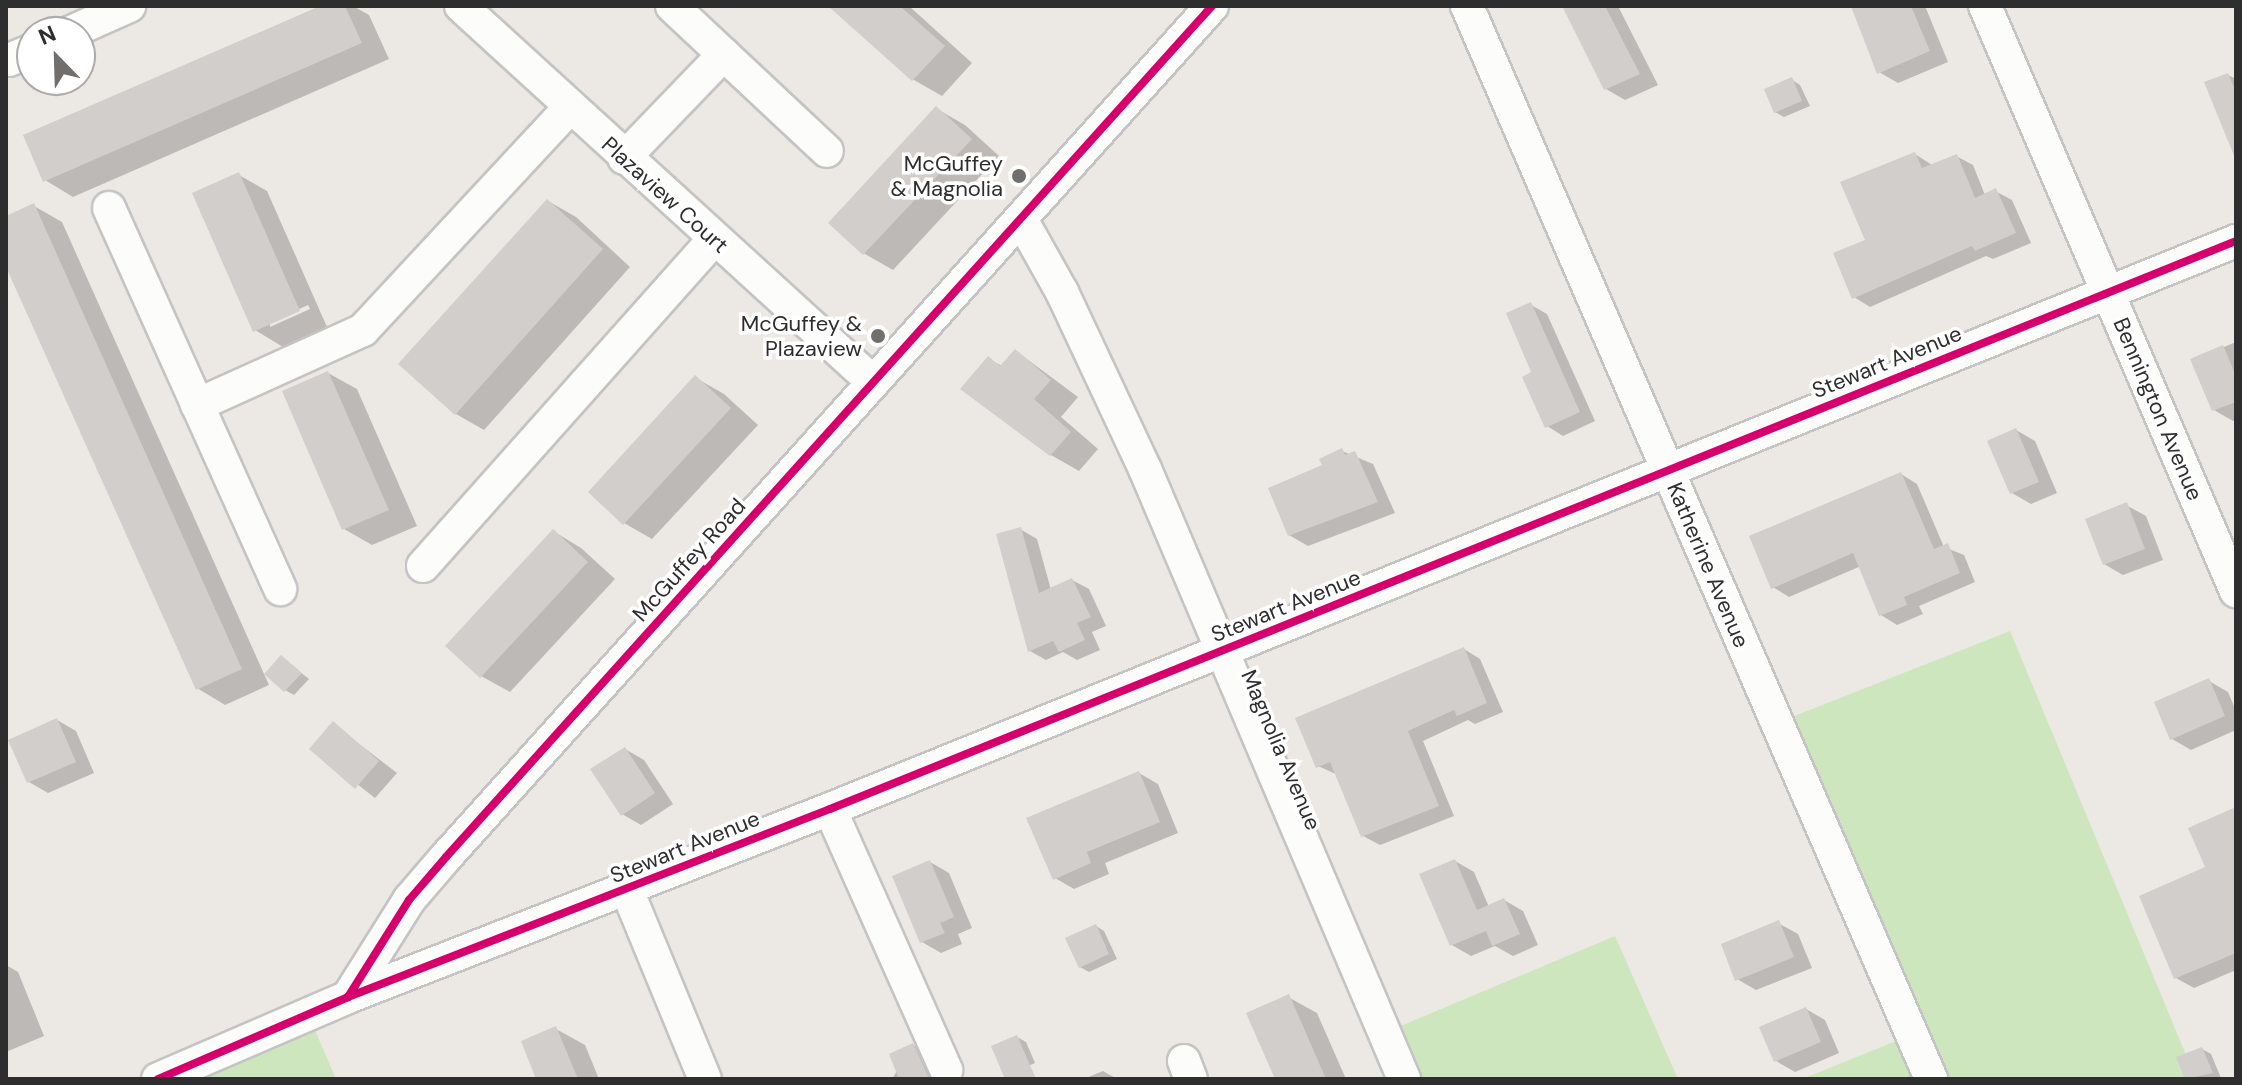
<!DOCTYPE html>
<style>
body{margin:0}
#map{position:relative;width:2242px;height:1085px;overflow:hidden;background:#ece8e4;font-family:"DM Sans",sans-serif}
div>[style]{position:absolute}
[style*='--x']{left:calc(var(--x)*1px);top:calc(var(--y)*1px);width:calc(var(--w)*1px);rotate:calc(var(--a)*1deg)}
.green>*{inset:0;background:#cee6be}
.shadow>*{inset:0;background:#0003}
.building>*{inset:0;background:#d1cecb}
.roads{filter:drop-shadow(2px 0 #c5c4c5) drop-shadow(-2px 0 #c5c4c5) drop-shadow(0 2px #c5c4c5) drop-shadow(0 -2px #c5c4c5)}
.minor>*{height:32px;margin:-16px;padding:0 16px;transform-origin:16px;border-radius:16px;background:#fcfcfb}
.cycleway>*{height:8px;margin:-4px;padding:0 4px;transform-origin:4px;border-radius:4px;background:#d6006c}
.dots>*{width:22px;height:22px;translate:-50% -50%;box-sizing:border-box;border:4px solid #fff;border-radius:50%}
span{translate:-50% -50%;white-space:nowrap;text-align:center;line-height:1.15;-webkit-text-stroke:7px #fff;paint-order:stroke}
.poi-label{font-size:22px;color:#2e2e2e}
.right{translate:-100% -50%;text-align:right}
.street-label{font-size:22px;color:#2e2e2e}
.frame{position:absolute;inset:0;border:8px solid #2e2e2e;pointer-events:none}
.north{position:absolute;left:16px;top:16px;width:80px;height:80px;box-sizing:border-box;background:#fff;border:2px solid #ababab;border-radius:50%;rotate:337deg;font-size:22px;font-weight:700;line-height:32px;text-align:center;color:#2e2e2e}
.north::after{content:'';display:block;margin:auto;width:28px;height:36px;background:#706f6e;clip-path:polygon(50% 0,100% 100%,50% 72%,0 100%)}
</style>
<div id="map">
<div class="green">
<i style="clip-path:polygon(2010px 631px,2196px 1079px,1802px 1079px,1911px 1035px,1777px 723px)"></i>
<i style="clip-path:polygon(1615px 936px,1678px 1079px,1404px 1079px,1384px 1033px)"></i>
<i style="clip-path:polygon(308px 1014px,336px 1079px,158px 1079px)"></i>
</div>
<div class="shadow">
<i style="clip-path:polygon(325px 6px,353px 6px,369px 15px,389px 59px,73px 197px,45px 180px)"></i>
<i style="clip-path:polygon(833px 6px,909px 6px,972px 63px,942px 96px,914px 80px)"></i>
<i style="clip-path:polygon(1573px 6px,1618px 6px,1658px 85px,1625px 100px,1606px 89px)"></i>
<i style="clip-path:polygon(1851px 6px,1925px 6px,1948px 62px,1898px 83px,1879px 72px)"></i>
<i style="clip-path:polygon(2228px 75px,2236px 79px,2236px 143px,2230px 139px)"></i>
<i style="clip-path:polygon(1792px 80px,1800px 85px,1810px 106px,1784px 117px,1775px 112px)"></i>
<i style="clip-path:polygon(937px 109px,965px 125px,999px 156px,893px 270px,865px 254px,831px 223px)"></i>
<i style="clip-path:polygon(1915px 154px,1932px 165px,1956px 156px,1973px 165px,1985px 195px,1995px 191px,2012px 200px,2031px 243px,1993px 259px,1986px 256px,1870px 307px,1854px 297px,1868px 241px)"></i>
<i style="clip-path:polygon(evenodd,239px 175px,267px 191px,327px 327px,283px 347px,255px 330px,239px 175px,308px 305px,310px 309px,270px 327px,270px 322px,308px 305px)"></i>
<i style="clip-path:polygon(548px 201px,576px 217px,630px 267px,484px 430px,456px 414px)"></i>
<i style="clip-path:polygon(34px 206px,62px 222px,269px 685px,225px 705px,197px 688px,6px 261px,6px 218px)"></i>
<i style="clip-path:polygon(1531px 305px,1547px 314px,1595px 421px,1563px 436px,1547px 426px)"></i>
<i style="clip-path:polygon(2236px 342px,2236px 420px,2233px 421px,2214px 410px,2193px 360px)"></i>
<i style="clip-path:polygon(1016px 351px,1078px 397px,1061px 417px,1098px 449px,1079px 471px,1051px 455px,989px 359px,1002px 366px)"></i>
<i style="clip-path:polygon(328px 373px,357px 389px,417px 526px,372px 545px,344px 529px)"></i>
<i style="clip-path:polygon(696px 378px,724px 394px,758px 425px,652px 539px,624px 523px)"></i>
<i style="clip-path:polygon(2016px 430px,2035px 441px,2057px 493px,2031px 504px,2012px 493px)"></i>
<i style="clip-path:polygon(1342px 451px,1373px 464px,1395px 513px,1308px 546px,1289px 535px,1325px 466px)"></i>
<i style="clip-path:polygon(1901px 474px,1917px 484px,1944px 547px,1964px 555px,1975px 582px,1919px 606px,1923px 614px,1897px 625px,1881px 615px,1861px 566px,1789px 597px,1773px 587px)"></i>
<i style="clip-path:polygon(2126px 505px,2146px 516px,2163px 560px,2123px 575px,2104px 564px)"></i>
<i style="clip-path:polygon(1020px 529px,1037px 539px,1051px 590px,1072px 580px,1089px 589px,1106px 626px,1092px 632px,1100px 650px,1077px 660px,1063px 652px,1046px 660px,1030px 651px)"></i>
<i style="clip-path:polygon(553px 531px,581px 548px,615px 579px,510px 692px,481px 676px)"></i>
<i style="clip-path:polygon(1464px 649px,1480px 659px,1503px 712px,1475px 724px,1468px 720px,1423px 741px,1454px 816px,1380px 845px,1363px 836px,1338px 775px,1318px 766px)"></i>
<i style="clip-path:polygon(281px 657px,309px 679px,294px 695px,285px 690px)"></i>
<i style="clip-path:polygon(2209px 681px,2228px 692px,2236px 711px,2236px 730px,2191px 750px,2172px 739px)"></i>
<i style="clip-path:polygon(57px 720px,76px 731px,94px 773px,48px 793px,29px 782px)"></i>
<i style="clip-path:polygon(333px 724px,397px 773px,375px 798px,312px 749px)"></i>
<i style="clip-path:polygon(625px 749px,644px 760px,673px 804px,641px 825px,622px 814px)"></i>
<i style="clip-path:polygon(1139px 773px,1158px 784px,1178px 833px,1105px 863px,1109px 874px,1074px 889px,1055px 878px)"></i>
<i style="clip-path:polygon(2236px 809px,2236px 970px,2194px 988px,2176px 978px,2207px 868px)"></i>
<i style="clip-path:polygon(1455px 861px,1474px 872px,1489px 907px,1504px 900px,1523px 911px,1538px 945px,1513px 956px,1495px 946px,1471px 956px,1452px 945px)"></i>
<i style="clip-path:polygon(930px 862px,949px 873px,972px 928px,958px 934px,962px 944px,941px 953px,922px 942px)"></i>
<i style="clip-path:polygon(1778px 923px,1798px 934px,1812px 968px,1756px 990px,1737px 979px)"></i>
<i style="clip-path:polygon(1096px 926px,1104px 931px,1117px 959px,1089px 972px,1080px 967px)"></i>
<i style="clip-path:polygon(6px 965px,18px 972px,44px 1036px,6px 1052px)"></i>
<i style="clip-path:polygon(1288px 997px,1317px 1013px,1346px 1079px,1277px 1079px)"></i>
<i style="clip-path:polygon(1806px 1009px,1825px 1020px,1839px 1053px,1795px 1072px,1776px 1061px)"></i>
<i style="clip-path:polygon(556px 1029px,585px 1045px,599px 1079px,538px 1079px)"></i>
<i style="clip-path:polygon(1017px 1037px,1026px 1042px,1035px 1063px,1012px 1073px)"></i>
<i style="clip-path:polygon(913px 1045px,932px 1056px,944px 1079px,892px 1079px)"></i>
<i style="clip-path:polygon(2202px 1049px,2211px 1054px,2221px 1078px,2188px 1079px,2179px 1059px)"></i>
<i style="clip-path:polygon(1103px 1071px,1117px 1079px,1084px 1079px)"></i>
</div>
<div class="building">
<i style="clip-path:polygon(320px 6px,345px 6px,362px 43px,43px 182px,23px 135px)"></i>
<i style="clip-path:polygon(828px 6px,900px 6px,945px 46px,912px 81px)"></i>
<i style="clip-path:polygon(1562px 6px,1605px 6px,1640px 74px,1604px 90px)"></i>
<i style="clip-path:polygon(1851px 6px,1911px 6px,1930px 51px,1877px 74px)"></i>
<i style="clip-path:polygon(2228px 73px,2236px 92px,2235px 158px,2204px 82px)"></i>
<i style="clip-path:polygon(1792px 77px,1802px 101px,1774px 113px,1764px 89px)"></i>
<i style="clip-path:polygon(936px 106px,972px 139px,863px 255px,828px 223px)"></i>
<i style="clip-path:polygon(1915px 152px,1922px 168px,1957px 154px,1975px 198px,1996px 188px,2016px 233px,1975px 251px,1972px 246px,1852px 299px,1833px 253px,1865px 240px,1840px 182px)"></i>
<i style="clip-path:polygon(239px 172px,300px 311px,253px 332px,192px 193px)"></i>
<i style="clip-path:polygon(547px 199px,603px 249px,455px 415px,398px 364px)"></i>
<i style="clip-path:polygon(34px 203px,242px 669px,196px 690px,6px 267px,6px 216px)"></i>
<i style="clip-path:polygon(1531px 302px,1580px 412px,1545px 428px,1522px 377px,1531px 372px,1506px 313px)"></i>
<i style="clip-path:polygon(2223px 345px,2236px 376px,2236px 402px,2212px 411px,2190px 359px)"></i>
<i style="clip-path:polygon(1015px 349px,1051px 380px,1034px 399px,1071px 432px,1050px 456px,960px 389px,988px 356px,1000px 366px)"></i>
<i style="clip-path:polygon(328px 371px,389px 510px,342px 530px,282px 391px)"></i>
<i style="clip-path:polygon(695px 375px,731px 408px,623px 525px,588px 492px)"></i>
<i style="clip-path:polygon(2016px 428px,2039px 482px,2010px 494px,1987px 441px)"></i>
<i style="clip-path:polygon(1342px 448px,1345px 455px,1355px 451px,1378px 502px,1288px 536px,1268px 488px,1322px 465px,1319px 459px)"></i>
<i style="clip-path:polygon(1901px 472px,1934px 549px,1948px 543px,1960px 573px,1904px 597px,1907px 605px,1879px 616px,1853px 553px,1771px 589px,1749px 536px)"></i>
<i style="clip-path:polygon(2127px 502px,2145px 549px,2103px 565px,2085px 519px)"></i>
<i style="clip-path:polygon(1021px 527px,1039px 593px,1072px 578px,1091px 617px,1077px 623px,1085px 640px,1059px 652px,1053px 641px,1028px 652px,996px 534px)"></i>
<i style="clip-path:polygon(553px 529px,588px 562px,480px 678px,445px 646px)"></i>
<i style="clip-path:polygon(1464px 647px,1487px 703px,1457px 716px,1454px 710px,1408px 731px,1439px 806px,1361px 837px,1330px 762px,1316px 768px,1295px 718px)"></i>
<i style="clip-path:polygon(281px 655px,302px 673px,284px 692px,264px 674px)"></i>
<i style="clip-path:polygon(2209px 678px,2225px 716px,2170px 740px,2154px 702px)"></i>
<i style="clip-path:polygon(57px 718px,76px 762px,27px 783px,8px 740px)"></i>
<i style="clip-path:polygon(333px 721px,379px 761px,355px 789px,309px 749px)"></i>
<i style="clip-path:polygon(625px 747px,655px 793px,621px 816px,590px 769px)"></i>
<i style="clip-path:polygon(1139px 771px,1160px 822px,1087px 852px,1091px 863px,1053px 880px,1026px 818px)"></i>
<i style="clip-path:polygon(2236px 807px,2236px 953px,2174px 979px,2139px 896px,2205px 867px,2188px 828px)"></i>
<i style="clip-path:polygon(1455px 859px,1477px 910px,1504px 898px,1520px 934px,1492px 946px,1486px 931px,1450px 946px,1419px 874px)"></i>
<i style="clip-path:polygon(930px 860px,954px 917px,940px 923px,945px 933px,920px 943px,892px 876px)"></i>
<i style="clip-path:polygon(1779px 920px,1794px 957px,1735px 981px,1721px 944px)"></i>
<i style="clip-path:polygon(1096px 924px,1109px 954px,1079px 968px,1065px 938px)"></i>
<i style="clip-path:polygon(1289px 994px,1326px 1079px,1275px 1079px,1246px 1013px)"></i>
<i style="clip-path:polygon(1806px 1007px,1821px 1042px,1774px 1062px,1759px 1027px)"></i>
<i style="clip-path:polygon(556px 1026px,578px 1079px,536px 1079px,521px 1041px)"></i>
<i style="clip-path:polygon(1017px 1035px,1036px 1079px,1005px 1079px,991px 1046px)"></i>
<i style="clip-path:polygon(913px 1043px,923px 1065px,929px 1079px,899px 1079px,889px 1054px)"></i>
<i style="clip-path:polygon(2202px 1047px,2213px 1073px,2185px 1079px,2176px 1057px)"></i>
</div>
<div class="roads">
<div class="minor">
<i style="--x:461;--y:6;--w:558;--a:42.38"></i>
<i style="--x:672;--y:6;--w:212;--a:43.1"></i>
<i style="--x:1467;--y:6;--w:1169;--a:66.61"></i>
<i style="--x:1985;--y:6;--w:637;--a:66.78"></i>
<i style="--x:71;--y:32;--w:64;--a:-24.1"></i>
<i style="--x:9;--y:60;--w:25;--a:-23"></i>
<i style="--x:624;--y:158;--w:144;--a:-46.1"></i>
<i style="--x:109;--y:208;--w:418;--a:65.8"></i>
<i style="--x:1021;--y:219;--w:84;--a:60.7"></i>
<i style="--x:1062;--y:292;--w:195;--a:64.9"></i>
<i style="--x:1145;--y:469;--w:663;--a:66.99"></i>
<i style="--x:197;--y:405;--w:182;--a:-24.3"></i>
<i style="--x:363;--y:330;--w:303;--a:-47.1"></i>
<i style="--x:423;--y:566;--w:438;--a:-48.3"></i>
<i style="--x:830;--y:809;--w:286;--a:66"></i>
<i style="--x:627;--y:890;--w:204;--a:67.6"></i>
<i style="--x:348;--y:997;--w:115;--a:-57.8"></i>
<i style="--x:409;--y:900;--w:57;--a:-49.3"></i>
<i style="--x:446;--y:857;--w:1145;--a:-48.01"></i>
<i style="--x:1184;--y:1061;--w:19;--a:69"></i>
<i style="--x:158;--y:1079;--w:207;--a:-23.3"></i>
<i style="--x:348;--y:997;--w:517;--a:-21.31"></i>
<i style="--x:830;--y:809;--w:1516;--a:-22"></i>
</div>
</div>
<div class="cycleway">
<i style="--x:348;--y:997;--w:115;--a:-57.8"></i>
<i style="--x:409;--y:900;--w:57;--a:-49.3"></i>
<i style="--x:446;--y:857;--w:1145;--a:-48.01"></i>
<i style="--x:158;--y:1079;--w:207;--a:-23.3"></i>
<i style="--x:348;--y:997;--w:517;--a:-21.31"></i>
<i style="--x:830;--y:809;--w:1516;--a:-22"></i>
</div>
<div class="dots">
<i style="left:1019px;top:176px;background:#706f6e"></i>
<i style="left:878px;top:336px;background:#706f6e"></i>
</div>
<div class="poi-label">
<span class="right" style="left:1003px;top:176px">McGuffey<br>&amp; Magnolia</span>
<span class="right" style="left:862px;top:336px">McGuffey &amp;<br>Plazaview</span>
</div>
<div class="street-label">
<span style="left:665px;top:195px;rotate:42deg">Plazaview Court</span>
<span style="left:1887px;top:362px;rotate:-22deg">Stewart Avenue</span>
<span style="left:2158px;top:409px;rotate:67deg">Bennington Avenue</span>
<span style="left:689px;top:560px;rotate:-48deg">McGuffey Road</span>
<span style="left:1708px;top:565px;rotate:67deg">Katherine Avenue</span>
<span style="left:1286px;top:606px;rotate:-22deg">Stewart Avenue</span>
<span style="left:1281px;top:750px;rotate:67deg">Magnolia Avenue</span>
<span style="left:685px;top:847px;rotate:-22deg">Stewart Avenue</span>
</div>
<div class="frame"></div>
<div class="north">N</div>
</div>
